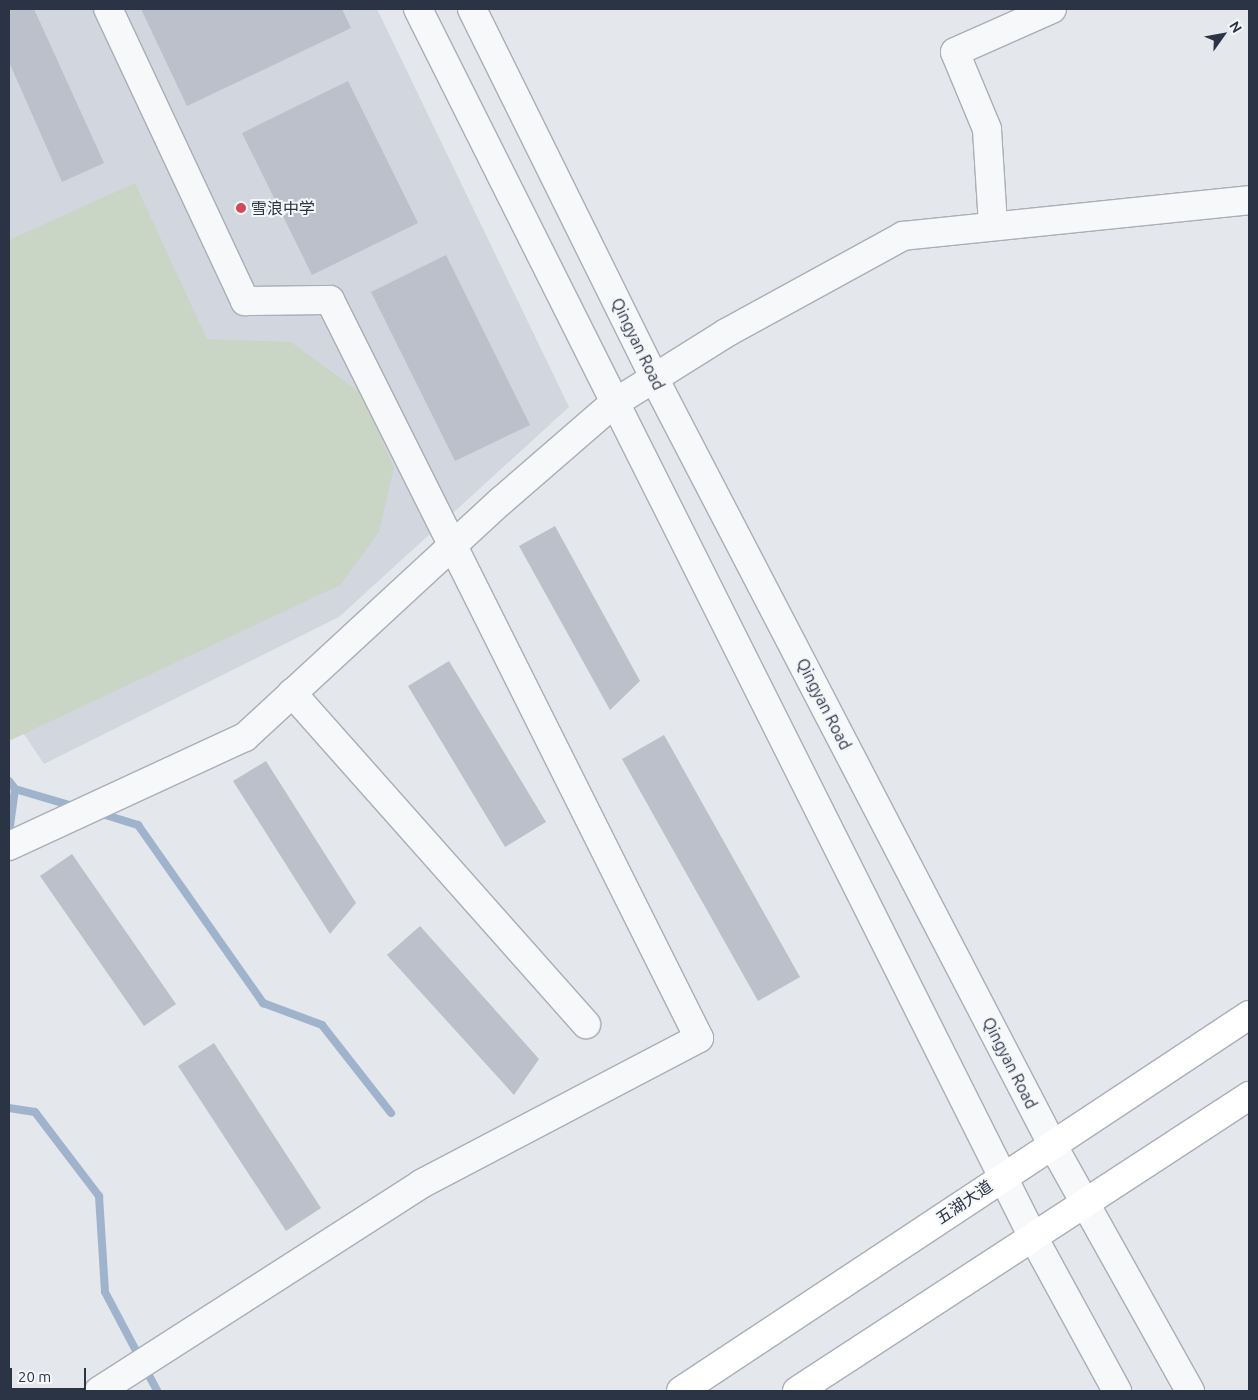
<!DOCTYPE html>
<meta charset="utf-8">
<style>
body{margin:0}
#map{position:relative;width:1258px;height:1400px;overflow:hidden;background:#e4e7ec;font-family:Ubuntu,"Noto Sans SC",sans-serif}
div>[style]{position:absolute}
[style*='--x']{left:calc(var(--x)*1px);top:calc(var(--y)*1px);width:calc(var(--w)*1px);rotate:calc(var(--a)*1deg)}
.built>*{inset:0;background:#d2d6de}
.green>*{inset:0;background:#c9d6c5}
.stream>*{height:8px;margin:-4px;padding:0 4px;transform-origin:4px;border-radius:4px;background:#9fb4cc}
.building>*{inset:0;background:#bbc0ca}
.roads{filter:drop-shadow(1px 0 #a9aeb7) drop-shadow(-1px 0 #a9aeb7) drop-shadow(0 1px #a9aeb7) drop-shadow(0 -1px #a9aeb7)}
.minor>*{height:28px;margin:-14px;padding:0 14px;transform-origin:14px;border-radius:14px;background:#f7f8fa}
.major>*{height:28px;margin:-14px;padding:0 14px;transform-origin:14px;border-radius:14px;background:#fff}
.dots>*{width:14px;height:14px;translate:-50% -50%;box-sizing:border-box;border:2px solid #f4f6f9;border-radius:50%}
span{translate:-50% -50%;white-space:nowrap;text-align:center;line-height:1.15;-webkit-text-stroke:4px #f4f6f9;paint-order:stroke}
.poi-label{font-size:16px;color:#2b3445}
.left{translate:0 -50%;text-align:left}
.street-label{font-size:16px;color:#2b3445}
.frame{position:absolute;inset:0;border:10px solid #2b3445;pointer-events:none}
.north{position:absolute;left:1198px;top:10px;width:50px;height:50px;-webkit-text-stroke:4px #f4f6f9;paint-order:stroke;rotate:58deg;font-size:14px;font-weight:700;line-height:20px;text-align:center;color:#2b3445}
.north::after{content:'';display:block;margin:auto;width:18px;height:22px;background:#2b3445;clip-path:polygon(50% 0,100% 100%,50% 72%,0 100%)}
.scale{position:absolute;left:10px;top:1368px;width:76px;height:22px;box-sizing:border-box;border:2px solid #2b3445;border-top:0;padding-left:6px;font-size:15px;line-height:18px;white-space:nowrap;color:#2b3445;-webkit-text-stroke:4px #f4f6f9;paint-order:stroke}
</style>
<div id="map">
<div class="built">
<i style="clip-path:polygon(9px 9px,377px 9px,569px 407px,339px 617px,44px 764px,9px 712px)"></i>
</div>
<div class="green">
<i style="clip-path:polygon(135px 183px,207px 339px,291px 342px,362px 394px,394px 468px,379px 532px,340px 585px,9px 741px,9px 240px)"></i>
</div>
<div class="stream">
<i style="--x:9;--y:781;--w:10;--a:53"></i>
<i style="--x:15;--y:789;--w:64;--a:16.4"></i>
<i style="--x:99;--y:813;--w:41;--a:17.1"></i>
<i style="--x:138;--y:825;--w:218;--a:54.9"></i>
<i style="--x:263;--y:1003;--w:63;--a:20.4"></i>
<i style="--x:322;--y:1025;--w:112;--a:51.9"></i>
<i style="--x:9;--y:833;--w:44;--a:-82.2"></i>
<i style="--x:9;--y:1108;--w:26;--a:9"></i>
<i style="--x:35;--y:1112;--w:106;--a:52.7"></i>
<i style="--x:99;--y:1196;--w:96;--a:86.4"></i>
<i style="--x:105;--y:1292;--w:75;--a:62.1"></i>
<i style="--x:145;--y:1368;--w:26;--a:62"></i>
</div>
<div class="building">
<i style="clip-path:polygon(9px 9px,34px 9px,104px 163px,62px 182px,9px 62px)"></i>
<i style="clip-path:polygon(141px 9px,342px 9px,351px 28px,187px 106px)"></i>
<i style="clip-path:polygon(348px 81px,418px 223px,312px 275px,242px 133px)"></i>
<i style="clip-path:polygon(446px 255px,530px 425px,455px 461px,371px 292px)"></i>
<i style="clip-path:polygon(555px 526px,640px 681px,610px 710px,519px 546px)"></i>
<i style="clip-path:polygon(449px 661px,546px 822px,505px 847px,408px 686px)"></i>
<i style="clip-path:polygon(664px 735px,800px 977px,758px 1001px,622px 759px)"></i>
<i style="clip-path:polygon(266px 761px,356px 903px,330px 934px,233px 781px)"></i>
<i style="clip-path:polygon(72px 854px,176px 1004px,144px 1026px,40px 876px)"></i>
<i style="clip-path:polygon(420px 926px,539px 1059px,514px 1095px,387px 955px)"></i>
<i style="clip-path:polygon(214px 1043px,321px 1208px,286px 1231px,178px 1066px)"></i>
</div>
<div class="roads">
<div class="minor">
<i style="--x:418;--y:9;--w:1371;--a:63.4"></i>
<i style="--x:1032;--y:1235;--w:178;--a:61.4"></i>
<i style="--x:472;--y:9;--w:414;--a:63.7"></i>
<i style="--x:655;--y:380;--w:861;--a:62.54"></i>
<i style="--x:1052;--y:1144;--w:283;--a:60.8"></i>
<i style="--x:993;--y:225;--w:96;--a:-93.6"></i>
<i style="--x:987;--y:129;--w:83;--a:-112.6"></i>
<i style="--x:955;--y:52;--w:106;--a:-23.9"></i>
<i style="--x:292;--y:693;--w:443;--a:48.4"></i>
<i style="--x:9;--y:846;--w:260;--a:-24.8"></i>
<i style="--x:245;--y:737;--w:348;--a:-42.7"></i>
<i style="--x:501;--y:501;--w:148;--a:-40.9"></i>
<i style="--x:613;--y:404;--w:133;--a:-32.1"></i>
<i style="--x:726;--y:333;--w:202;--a:-28.7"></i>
<i style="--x:903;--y:236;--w:348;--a:-5.9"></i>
<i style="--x:99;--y:1391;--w:383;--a:-32.7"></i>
<i style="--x:421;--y:1184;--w:314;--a:-27.7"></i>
<i style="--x:699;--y:1038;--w:825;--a:-116.57"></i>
<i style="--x:330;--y:300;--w:85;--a:179.3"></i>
<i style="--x:245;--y:301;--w:323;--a:-115.1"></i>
</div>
<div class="major">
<i style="--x:681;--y:1391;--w:681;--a:-33.5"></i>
<i style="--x:797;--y:1391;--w:540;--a:-33.13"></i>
</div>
</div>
<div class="dots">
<i style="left:241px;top:208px;background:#d1495b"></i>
</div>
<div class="poi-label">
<span class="left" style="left:251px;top:208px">雪浪中学</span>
</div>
<div class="street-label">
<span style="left:638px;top:344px;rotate:64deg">Qingyan Road</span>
<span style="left:824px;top:704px;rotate:63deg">Qingyan Road</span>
<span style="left:1010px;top:1063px;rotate:63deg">Qingyan Road</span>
<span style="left:964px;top:1202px;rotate:-34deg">五湖大道</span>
</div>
<div class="frame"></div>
<div class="north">N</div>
<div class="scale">20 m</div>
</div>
